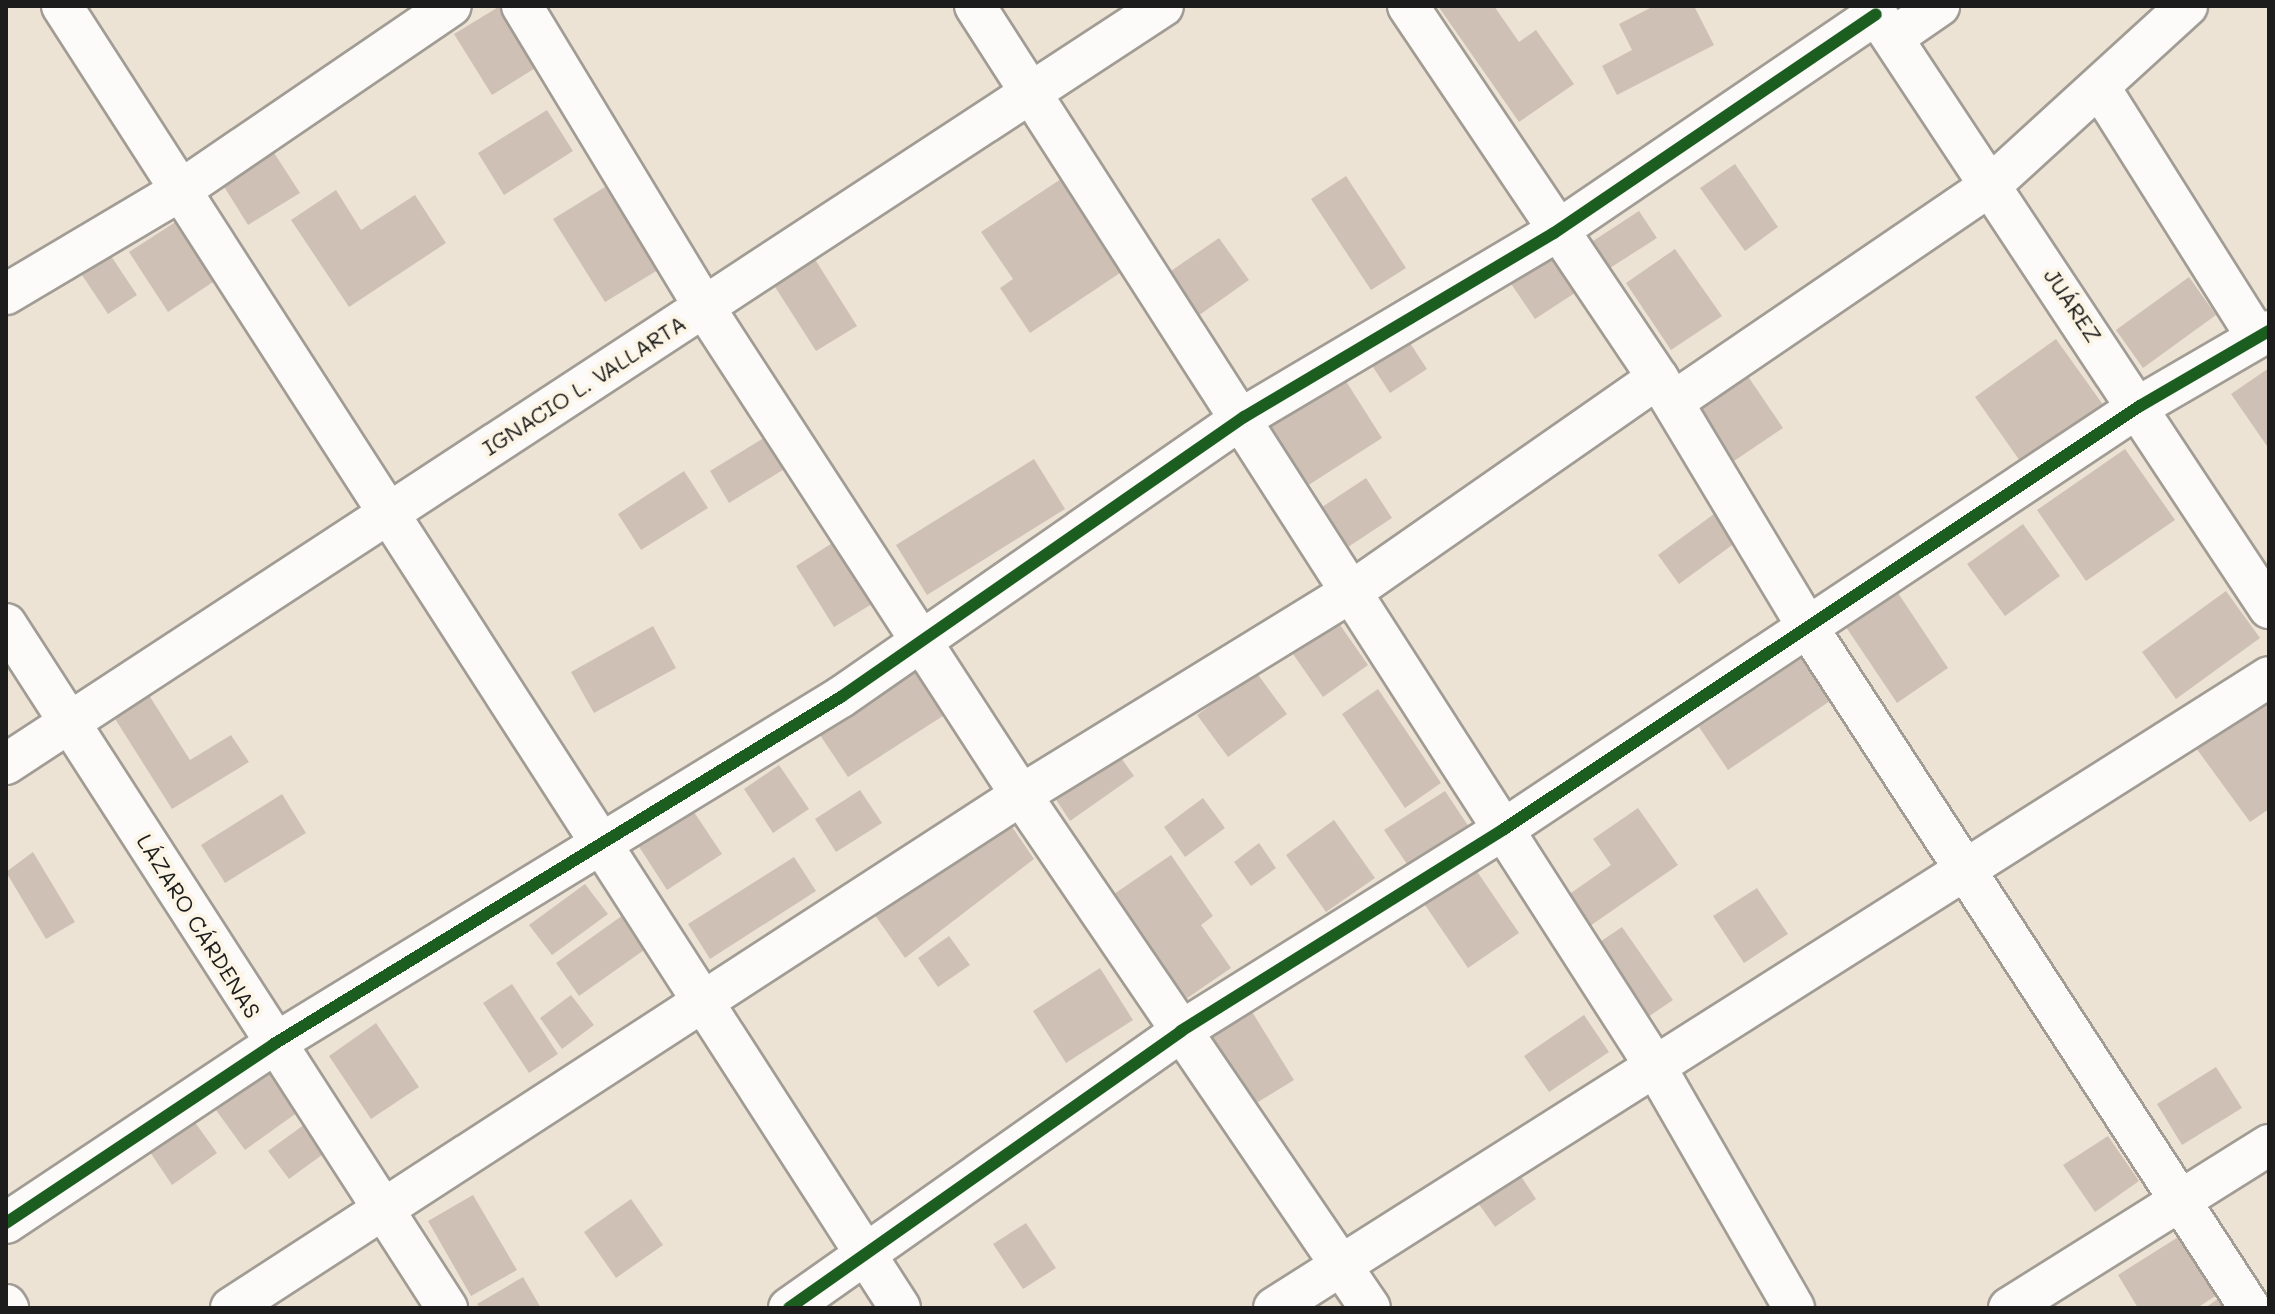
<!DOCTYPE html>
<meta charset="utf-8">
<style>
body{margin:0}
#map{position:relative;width:2275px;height:1314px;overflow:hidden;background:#ece3d5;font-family:Mali,sans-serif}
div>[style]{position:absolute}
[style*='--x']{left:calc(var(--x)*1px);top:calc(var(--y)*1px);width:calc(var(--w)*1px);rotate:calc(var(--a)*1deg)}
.building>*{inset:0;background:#cfc0b6}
.roads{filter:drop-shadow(2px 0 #a19c94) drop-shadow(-2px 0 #a19c94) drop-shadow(0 2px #a19c94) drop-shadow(0 -2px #a19c94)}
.street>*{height:40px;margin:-20px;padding:0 20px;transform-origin:20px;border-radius:20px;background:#fcfbf9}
.cycleway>*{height:12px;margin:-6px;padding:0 6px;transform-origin:6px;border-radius:6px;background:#1b5e20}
span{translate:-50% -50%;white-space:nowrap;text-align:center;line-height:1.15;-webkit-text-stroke:8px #fcf5e5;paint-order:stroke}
.street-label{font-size:22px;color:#1c1c1c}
.frame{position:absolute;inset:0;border:8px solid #1c1c1c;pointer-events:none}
</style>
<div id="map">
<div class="building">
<i style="clip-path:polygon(500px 6px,537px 67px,492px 95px,454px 34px)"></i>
<i style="clip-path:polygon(1438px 6px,1494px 6px,1519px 42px,1536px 30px,1574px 84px,1519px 122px)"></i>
<i style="clip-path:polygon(1654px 6px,1694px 6px,1714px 45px,1617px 95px,1602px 66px,1632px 50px,1619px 24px)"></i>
<i style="clip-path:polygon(547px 110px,573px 151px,504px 195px,478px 153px)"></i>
<i style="clip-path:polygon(269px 145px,300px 193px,248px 225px,218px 177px)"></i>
<i style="clip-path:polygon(1735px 164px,1778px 227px,1745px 251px,1700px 188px)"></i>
<i style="clip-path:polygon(1346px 176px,1406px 268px,1371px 290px,1311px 199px)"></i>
<i style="clip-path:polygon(1061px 179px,1123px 271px,1030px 333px,1000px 288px,1013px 279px,981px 232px)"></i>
<i style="clip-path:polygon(605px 187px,658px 270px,605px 302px,553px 219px)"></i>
<i style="clip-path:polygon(336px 190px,361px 230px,415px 195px,446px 243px,349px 307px,291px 220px)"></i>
<i style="clip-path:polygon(1639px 211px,1657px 238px,1610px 268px,1593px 241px)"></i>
<i style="clip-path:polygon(177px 221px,216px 280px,168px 312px,129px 252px)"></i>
<i style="clip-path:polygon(1219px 238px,1249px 280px,1198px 316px,1168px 273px)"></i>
<i style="clip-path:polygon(1550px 241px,1581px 289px,1535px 319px,1503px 272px)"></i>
<i style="clip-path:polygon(1675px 249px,1722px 316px,1671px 350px,1626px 283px)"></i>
<i style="clip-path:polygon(811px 253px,857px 326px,816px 351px,770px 279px)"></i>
<i style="clip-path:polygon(111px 256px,137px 295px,108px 314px,82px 275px)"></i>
<i style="clip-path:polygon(2189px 277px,2216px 315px,2143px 368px,2116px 330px)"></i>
<i style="clip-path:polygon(1406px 337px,1427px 369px,1390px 393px,1369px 361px)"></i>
<i style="clip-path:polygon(2056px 339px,2109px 413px,2027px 471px,1975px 397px)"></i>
<i style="clip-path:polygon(2269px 368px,2269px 445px,2267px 446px,2231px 394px)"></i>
<i style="clip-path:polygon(1745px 372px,1783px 428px,1734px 461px,1696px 405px)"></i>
<i style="clip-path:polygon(1344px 378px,1382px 438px,1307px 486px,1268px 425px)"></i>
<i style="clip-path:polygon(767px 436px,786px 468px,729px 503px,710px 471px)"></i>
<i style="clip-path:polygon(2125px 449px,2175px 520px,2086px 581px,2037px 510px)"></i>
<i style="clip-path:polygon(1034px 459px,1065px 509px,927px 595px,896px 545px)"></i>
<i style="clip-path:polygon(684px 471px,708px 508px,641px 550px,618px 514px)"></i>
<i style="clip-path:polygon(1366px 478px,1392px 518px,1342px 551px,1316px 511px)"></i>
<i style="clip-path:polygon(1714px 514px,1735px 543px,1679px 584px,1658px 555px)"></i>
<i style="clip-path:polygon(2023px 524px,2060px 576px,2005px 616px,1967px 564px)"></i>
<i style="clip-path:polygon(834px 542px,872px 604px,834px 627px,796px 566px)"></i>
<i style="clip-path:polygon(1896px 590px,1948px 668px,1897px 703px,1844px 624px)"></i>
<i style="clip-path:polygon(2226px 591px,2260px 638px,2176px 699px,2142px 652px)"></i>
<i style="clip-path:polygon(1338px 622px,1368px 665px,1323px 697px,1293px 654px)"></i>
<i style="clip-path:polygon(653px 626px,676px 668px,594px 713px,571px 672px)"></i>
<i style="clip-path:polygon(1802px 658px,1830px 701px,1728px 770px,1699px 727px)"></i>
<i style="clip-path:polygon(916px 668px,946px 714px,848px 777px,818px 732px)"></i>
<i style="clip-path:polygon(1256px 672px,1287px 714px,1228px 757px,1197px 715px)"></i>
<i style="clip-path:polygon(2269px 679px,2269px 809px,2250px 822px,2188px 737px)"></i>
<i style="clip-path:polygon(1378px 689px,1441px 783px,1405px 808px,1342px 714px)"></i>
<i style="clip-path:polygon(147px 692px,190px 760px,231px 735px,249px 762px,172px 809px,112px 714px)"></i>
<i style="clip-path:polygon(1114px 748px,1134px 776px,1070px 821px,1051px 792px)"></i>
<i style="clip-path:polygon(779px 765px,809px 809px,773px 833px,744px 789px)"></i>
<i style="clip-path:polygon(860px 790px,882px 823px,836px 852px,815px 819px)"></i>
<i style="clip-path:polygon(1445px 791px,1473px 833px,1413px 873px,1384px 830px)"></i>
<i style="clip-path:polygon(282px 794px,306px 833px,225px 883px,201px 845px)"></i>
<i style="clip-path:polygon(1203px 798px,1225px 828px,1185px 857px,1164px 827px)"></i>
<i style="clip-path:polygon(690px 806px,722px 854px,667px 890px,636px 842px)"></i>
<i style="clip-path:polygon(1638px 808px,1678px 865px,1590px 926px,1568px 895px,1611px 865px,1593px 839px)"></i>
<i style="clip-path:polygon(1004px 815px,1034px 859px,905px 958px,870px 908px)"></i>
<i style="clip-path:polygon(1334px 820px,1375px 878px,1326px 912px,1286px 855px)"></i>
<i style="clip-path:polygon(1259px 843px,1276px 868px,1251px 886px,1234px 862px)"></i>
<i style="clip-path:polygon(33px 852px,75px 922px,46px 939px,6px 872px)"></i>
<i style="clip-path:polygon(1171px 855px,1213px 916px,1201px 925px,1231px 968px,1186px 999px,1114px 894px)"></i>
<i style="clip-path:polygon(794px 857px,816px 891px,710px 959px,688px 924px)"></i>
<i style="clip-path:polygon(1474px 867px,1519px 933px,1468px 968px,1423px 902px)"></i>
<i style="clip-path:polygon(585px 884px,608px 914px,552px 955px,529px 925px)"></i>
<i style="clip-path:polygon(1757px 888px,1788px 934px,1744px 963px,1713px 916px)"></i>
<i style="clip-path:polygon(623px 915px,647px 948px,579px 996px,556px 963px)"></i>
<i style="clip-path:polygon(1622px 927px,1673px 1000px,1645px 1019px,1594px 946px)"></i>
<i style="clip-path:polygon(949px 936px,970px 965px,938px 987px,918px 958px)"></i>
<i style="clip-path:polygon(1100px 968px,1133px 1020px,1066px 1063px,1033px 1011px)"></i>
<i style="clip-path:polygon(512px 984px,558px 1054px,529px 1073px,483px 1003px)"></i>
<i style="clip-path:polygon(571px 995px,594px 1025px,562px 1049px,540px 1018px)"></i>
<i style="clip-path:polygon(1251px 1010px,1294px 1080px,1253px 1105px,1210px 1035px)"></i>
<i style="clip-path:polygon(1584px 1015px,1609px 1052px,1549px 1092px,1524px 1056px)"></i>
<i style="clip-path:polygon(376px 1023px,419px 1087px,371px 1119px,329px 1056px)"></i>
<i style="clip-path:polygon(261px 1061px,298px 1112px,245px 1150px,208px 1099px)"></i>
<i style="clip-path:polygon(2216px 1067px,2242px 1108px,2182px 1145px,2157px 1104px)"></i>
<i style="clip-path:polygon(194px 1121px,217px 1153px,172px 1185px,150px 1152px)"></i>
<i style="clip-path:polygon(305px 1124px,326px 1152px,289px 1179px,268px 1151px)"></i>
<i style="clip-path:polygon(2108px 1136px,2139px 1181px,2095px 1212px,2063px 1165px)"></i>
<i style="clip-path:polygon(1513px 1164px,1536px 1199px,1495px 1227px,1471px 1193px)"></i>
<i style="clip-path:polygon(473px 1195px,517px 1270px,471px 1296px,428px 1221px)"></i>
<i style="clip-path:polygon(631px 1199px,663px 1245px,616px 1278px,584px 1232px)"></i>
<i style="clip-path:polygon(1026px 1223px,1056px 1268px,1023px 1289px,993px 1244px)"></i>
<i style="clip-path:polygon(2183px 1234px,2220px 1293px,2197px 1308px,2138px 1308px,2118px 1275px)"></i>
<i style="clip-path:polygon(523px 1277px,541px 1308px,480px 1308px,477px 1304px)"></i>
<i style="clip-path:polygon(2222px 1296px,2231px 1308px,2205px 1308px)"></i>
</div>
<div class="roads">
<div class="street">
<i style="--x:62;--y:6;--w:1548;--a:57.23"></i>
<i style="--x:522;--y:6;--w:352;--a:58.8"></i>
<i style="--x:704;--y:307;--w:582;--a:56.99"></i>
<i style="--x:1021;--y:795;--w:620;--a:55.77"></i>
<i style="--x:975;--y:6;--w:1259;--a:57.32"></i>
<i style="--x:1655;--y:1066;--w:279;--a:60.1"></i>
<i style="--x:1408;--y:6;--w:448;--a:56.1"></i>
<i style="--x:1658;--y:378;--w:292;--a:59"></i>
<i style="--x:1808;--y:628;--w:811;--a:56.98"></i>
<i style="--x:1871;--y:6;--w:722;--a:56.53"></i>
<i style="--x:1894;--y:37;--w:55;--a:-34.6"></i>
<i style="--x:2100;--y:88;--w:294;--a:57.8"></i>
<i style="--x:6;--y:294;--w:200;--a:-30.7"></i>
<i style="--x:178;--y:192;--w:330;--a:-34.3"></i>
<i style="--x:1673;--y:402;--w:386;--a:-34.3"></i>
<i style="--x:1992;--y:184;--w:264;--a:-42.4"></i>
<i style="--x:6;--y:624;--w:814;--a:57.19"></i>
<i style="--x:6;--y:764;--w:1383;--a:-33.23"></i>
<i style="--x:6;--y:1223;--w:322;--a:-33.7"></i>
<i style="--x:274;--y:1044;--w:665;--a:-31.47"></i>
<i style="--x:841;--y:697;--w:491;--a:-34.8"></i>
<i style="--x:1244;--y:417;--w:360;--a:-30.7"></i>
<i style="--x:1554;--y:233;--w:389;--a:-34.2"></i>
<i style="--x:6;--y:1305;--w:4;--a:56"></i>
<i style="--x:231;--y:1308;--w:942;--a:-33"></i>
<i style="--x:1021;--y:795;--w:387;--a:-31.6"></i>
<i style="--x:1351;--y:592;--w:374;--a:-34.9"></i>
<i style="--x:789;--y:1308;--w:480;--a:-35.2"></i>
<i style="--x:1181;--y:1031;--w:381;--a:-32"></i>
<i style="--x:1504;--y:829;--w:764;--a:-33.63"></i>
<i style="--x:2140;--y:406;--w:149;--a:-30.2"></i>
<i style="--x:1274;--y:1308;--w:1178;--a:-32.38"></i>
<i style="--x:2009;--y:1308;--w:307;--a:-32.1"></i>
</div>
</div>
<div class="cycleway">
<i style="--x:6;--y:1223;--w:322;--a:-33.7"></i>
<i style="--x:274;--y:1044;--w:665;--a:-31.47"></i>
<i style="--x:841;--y:697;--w:491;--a:-34.8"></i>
<i style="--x:1244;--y:417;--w:360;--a:-30.7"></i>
<i style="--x:1554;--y:233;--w:389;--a:-34.2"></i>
<i style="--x:789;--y:1308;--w:480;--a:-35.2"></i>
<i style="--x:1181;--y:1031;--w:381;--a:-32"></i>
<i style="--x:1504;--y:829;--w:764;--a:-33.63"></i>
<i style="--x:2140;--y:406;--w:149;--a:-30.2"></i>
</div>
<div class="street-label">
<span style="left:2073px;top:305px;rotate:56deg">JUÁREZ</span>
<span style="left:584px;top:385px;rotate:-33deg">IGNACIO L. VALLARTA</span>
<span style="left:199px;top:926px;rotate:58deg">LÁZARO CÁRDENAS</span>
</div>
<div class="frame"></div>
</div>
